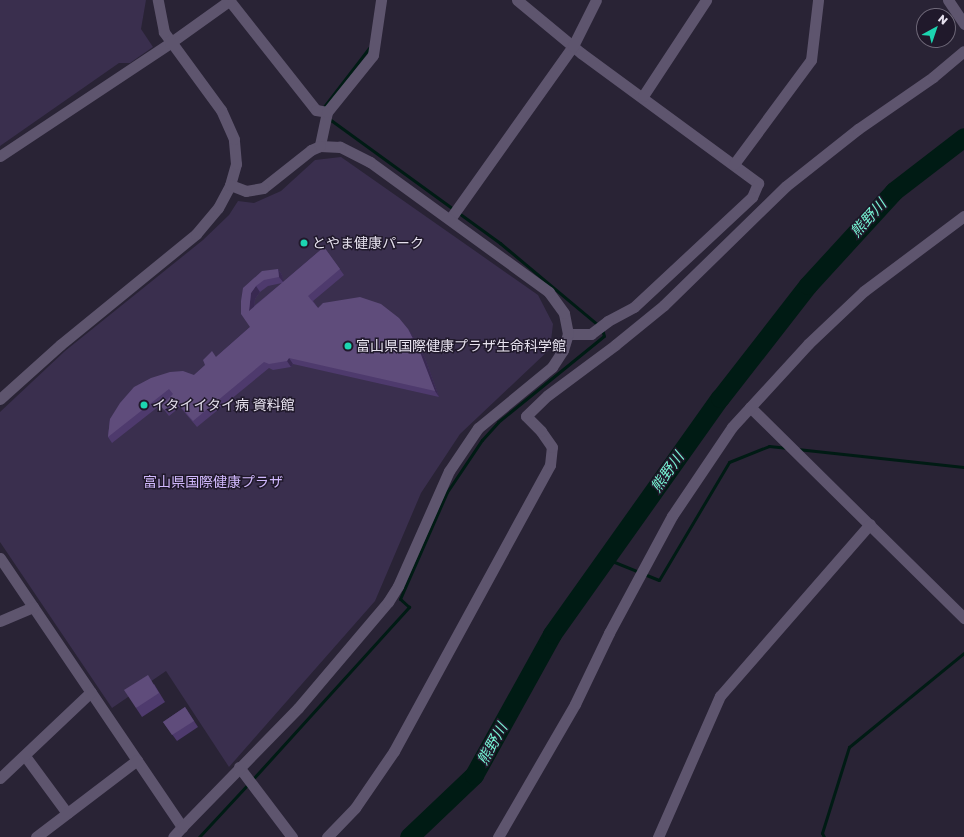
<!DOCTYPE html>
<meta charset="utf-8">
<style>
body{margin:0}
#map{position:relative;width:964px;height:837px;overflow:hidden;background:#292335;font-family:"Golos Text","Noto Sans JP",sans-serif}
div>[style]{position:absolute}
[style*='--x']{left:calc(var(--x)*1px);top:calc(var(--y)*1px);width:calc(var(--w)*1px);rotate:calc(var(--a)*1deg)}
.green>*{inset:0;background:#3a2f4e}
.stream>*{height:3px;margin:-1.5px;padding:0 1.5px;transform-origin:1.5px;border-radius:1.5px;background:#001b14}
.river>*{height:19px;margin:-9.5px;padding:0 9.5px;transform-origin:9.5px;border-radius:9.5px;background:#001b14}
.minor>*{height:11px;margin:-5.5px;padding:0 5.5px;transform-origin:5.5px;border-radius:5.5px;background:#5e556e}
.tertiary>*{height:11px;margin:-5.5px;padding:0 5.5px;transform-origin:5.5px;border-radius:5.5px;background:#5e556e}
.wall>*{inset:0;background:#4e3a6d}
.shaded-wall>*{inset:0;background:#392951}
.building>*{inset:0;background:#5f4c7b}
.dots>*{width:11px;height:11px;translate:-50% -50%;box-sizing:border-box;border:2px solid #20192b;border-radius:50%}
span{translate:-50% -50%;white-space:nowrap;text-align:center;line-height:1.15;-webkit-text-stroke:3px #20192b;paint-order:stroke}
.poi-label{font-size:14px;color:#e6e1ee}
.left{translate:0 -50%;text-align:left}
.park-label{font-size:14px;color:#d0b8fc}
.water-label{font-size:15px;color:#75f2d2;font-style:italic}
.north{position:absolute;left:916px;top:8px;width:40px;height:40px;box-sizing:border-box;background:#20192b;border:1px solid #6f6979;border-radius:50%;rotate:40deg;font-size:11px;font-weight:700;line-height:16px;text-align:center;color:#e6e1ee}
.north::after{content:'';display:block;margin:auto;width:14px;height:18px;background:#1cd5b1;clip-path:polygon(50% 0,100% 100%,50% 72%,0 100%)}
</style>
<div id="map">
<div class="green">
<i style="clip-path:polygon(0 0,146px 0,141px 29px,153px 47px,130px 63px,119px 63px,0 146px)"></i>
<i style="clip-path:polygon(341px 157px,538px 295px,553px 324px,550px 349px,460px 434px,421px 493px,375px 601px,229px 767px,166px 671px,112px 708px,0 542px,0 412px,65px 351px,203px 240px,229px 215px,238px 201px,254px 203px,281px 191px,315px 160px)"></i>
</div>
<div class="stream">
<i style="--x:323;--y:108;--w:76;--a:-52.5"></i>
<i style="--x:328;--y:118;--w:213;--a:36"></i>
<i style="--x:500;--y:243;--w:128;--a:39.9"></i>
<i style="--x:797;--y:449;--w:168;--a:6.2"></i>
<i style="--x:607;--y:559;--w:35;--a:22"></i>
<i style="--x:644;--y:574;--w:16;--a:22"></i>
<i style="--x:659;--y:580;--w:137;--a:-59.3"></i>
<i style="--x:729;--y:462;--w:43;--a:-21.8"></i>
<i style="--x:769;--y:446;--w:19;--a:6"></i>
<i style="--x:252;--y:780;--w:234;--a:-47.8"></i>
<i style="--x:409;--y:607;--w:12;--a:-138"></i>
<i style="--x:400;--y:599;--w:117;--a:-66.3"></i>
<i style="--x:447;--y:492;--w:63;--a:-56.1"></i>
<i style="--x:482;--y:440;--w:24;--a:-48"></i>
<i style="--x:498;--y:422;--w:136;--a:-39.1"></i>
<i style="--x:604;--y:336;--w:7;--a:-106"></i>
<i style="--x:199;--y:837;--w:72;--a:-47.2"></i>
<i style="--x:824;--y:837;--w:4;--a:-117"></i>
<i style="--x:822;--y:833;--w:90;--a:-72.6"></i>
<i style="--x:849;--y:747;--w:149;--a:-39.3"></i>
</div>
<div class="river">
<i style="--x:409;--y:837;--w:90;--a:-43.6"></i>
<i style="--x:474;--y:775;--w:161;--a:-61"></i>
<i style="--x:552;--y:634;--w:290;--a:-54.6"></i>
<i style="--x:720;--y:398;--w:143;--a:-52.1"></i>
<i style="--x:808;--y:285;--w:127;--a:-47.5"></i>
<i style="--x:894;--y:191;--w:88;--a:-37.6"></i>
</div>
<div class="minor">
<i style="--x:229;--y:0;--w:140;--a:51.7"></i>
<i style="--x:316;--y:110;--w:11;--a:10"></i>
<i style="--x:327;--y:112;--w:35;--a:102"></i>
<i style="--x:517;--y:0;--w:83;--a:39.6"></i>
<i style="--x:581;--y:53;--w:220;--a:36.3"></i>
<i style="--x:758;--y:183;--w:15;--a:113"></i>
<i style="--x:752;--y:197;--w:161;--a:137"></i>
<i style="--x:634;--y:307;--w:30;--a:152"></i>
<i style="--x:608;--y:321;--w:21;--a:143"></i>
<i style="--x:591;--y:334;--w:23;--a:180"></i>
<i style="--x:643;--y:96;--w:115;--a:-56.7"></i>
<i style="--x:327;--y:112;--w:73;--a:-51.1"></i>
<i style="--x:373;--y:55;--w:56;--a:-81.7"></i>
<i style="--x:0;--y:156;--w:204;--a:-33.6"></i>
<i style="--x:170;--y:43;--w:74;--a:-35.6"></i>
<i style="--x:734;--y:164;--w:129;--a:-53.5"></i>
<i style="--x:811;--y:60;--w:60;--a:-83.3"></i>
<i style="--x:450;--y:219;--w:212;--a:-54.6"></i>
<i style="--x:573;--y:46;--w:51;--a:-63.4"></i>
<i style="--x:750;--y:407;--w:301;--a:44.6"></i>
<i style="--x:0;--y:558;--w:325;--a:55.9"></i>
<i style="--x:182;--y:827;--w:13;--a:132"></i>
<i style="--x:0;--y:621;--w:36;--a:-23"></i>
<i style="--x:25;--y:756;--w:71;--a:53.6"></i>
<i style="--x:239;--y:767;--w:88;--a:52.9"></i>
<i style="--x:0;--y:778;--w:125;--a:-43.4"></i>
<i style="--x:36;--y:837;--w:127;--a:-37.3"></i>
<i style="--x:327;--y:837;--w:40;--a:-46"></i>
<i style="--x:355;--y:808;--w:69;--a:-55.6"></i>
<i style="--x:394;--y:751;--w:326;--a:-61.4"></i>
<i style="--x:550;--y:465;--w:18;--a:-84"></i>
<i style="--x:552;--y:447;--w:19;--a:-125"></i>
<i style="--x:541;--y:431;--w:21;--a:-135"></i>
<i style="--x:526;--y:416;--w:30;--a:-44"></i>
<i style="--x:548;--y:395;--w:84;--a:-36.7"></i>
<i style="--x:615;--y:345;--w:63;--a:-39.2"></i>
<i style="--x:664;--y:305;--w:170;--a:-44.3"></i>
<i style="--x:786;--y:186;--w:92;--a:-38.4"></i>
<i style="--x:858;--y:129;--w:91;--a:-34.7"></i>
<i style="--x:933;--y:77;--w:40;--a:-40"></i>
<i style="--x:658;--y:837;--w:154;--a:-66.3"></i>
<i style="--x:720;--y:696;--w:228;--a:-48.9"></i>
</div>
<div class="tertiary">
<i style="--x:948;--y:0;--w:29;--a:56"></i>
<i style="--x:0;--y:399;--w:81;--a:-42"></i>
<i style="--x:60;--y:345;--w:176;--a:-39.2"></i>
<i style="--x:196;--y:234;--w:34;--a:-50"></i>
<i style="--x:218;--y:208;--w:26;--a:-62"></i>
<i style="--x:230;--y:185;--w:22;--a:-74"></i>
<i style="--x:236;--y:164;--w:25;--a:-95"></i>
<i style="--x:234;--y:139;--w:32;--a:-114"></i>
<i style="--x:221;--y:110;--w:97;--a:-126.2"></i>
<i style="--x:164;--y:32;--w:33;--a:-101"></i>
<i style="--x:182;--y:827;--w:166;--a:-45.7"></i>
<i style="--x:298;--y:708;--w:139;--a:-49.7"></i>
<i style="--x:388;--y:602;--w:19;--a:-58"></i>
<i style="--x:398;--y:586;--w:126;--a:-66.1"></i>
<i style="--x:449;--y:471;--w:52;--a:-56"></i>
<i style="--x:478;--y:428;--w:96;--a:-39.5"></i>
<i style="--x:552;--y:367;--w:20;--a:-57"></i>
<i style="--x:563;--y:350;--w:17;--a:-73"></i>
<i style="--x:568;--y:334;--w:21;--a:-101"></i>
<i style="--x:564;--y:313;--w:26;--a:-126"></i>
<i style="--x:549;--y:292;--w:221;--a:-144"></i>
<i style="--x:370;--y:162;--w:34;--a:-153"></i>
<i style="--x:340;--y:147;--w:20;--a:-177"></i>
<i style="--x:320;--y:146;--w:10;--a:156"></i>
<i style="--x:311;--y:150;--w:61;--a:141.6"></i>
<i style="--x:263;--y:188;--w:17;--a:170"></i>
<i style="--x:246;--y:191;--w:17;--a:-159"></i>
<i style="--x:498;--y:837;--w:154;--a:-59.9"></i>
<i style="--x:575;--y:704;--w:79;--a:-64.4"></i>
<i style="--x:609;--y:633;--w:133;--a:-61.7"></i>
<i style="--x:672;--y:516;--w:107;--a:-56"></i>
<i style="--x:732;--y:427;--w:113;--a:-47.5"></i>
<i style="--x:808;--y:344;--w:77;--a:-43.4"></i>
<i style="--x:864;--y:291;--w:125;--a:-36.9"></i>
</div>
<div class="wall">
<i style="clip-path:polygon(evenodd,324px 247px,344px 275px,313px 301px,318px 308px,408px 329px,412px 335px,425px 358px,439px 397px,293px 364px,291px 367px,273px 370px,269px 368px,197px 427px,180px 407px,169px 416px,161px 406px,168px 399px,112px 443px,108px 437px,110px 419px,194px 375px,216px 357px,250px 327px,243px 288px,278px 269px,282px 275px,283px 282px,324px 247px,282px 283px,254px 306px,255px 299px,260px 292px,268px 286px,282px 283px)"></i>
<i style="clip-path:polygon(154px 684px,165px 702px,142px 717px,136px 708px)"></i>
<i style="clip-path:polygon(185px 707px,198px 727px,177px 741px,163px 722px)"></i>
</div>
<div class="shaded-wall">
<i style="clip-path:polygon(278px 269px,282px 275px,284px 283px,279px 277px)"></i>
<i style="clip-path:polygon(256px 286px,260px 292px,255px 299px,253px 317px,249px 311px,251px 293px)"></i>
<i style="clip-path:polygon(408px 329px,412px 335px,425px 358px,439px 397px,435px 391px)"></i>
<i style="clip-path:polygon(289px 358px,293px 364px,291px 367px,287px 361px)"></i>
</div>
<div class="building">
<i style="clip-path:polygon(324px 247px,340px 269px,308px 296px,318px 308px,323px 303px,360px 297px,381px 304px,399px 318px,408px 329px,420px 352px,435px 391px,289px 358px,287px 361px,269px 364px,264px 362px,193px 421px,176px 401px,164px 410px,161px 406px,173px 394px,169px 389px,108px 437px,110px 419px,120px 403px,134px 387px,151px 378px,170px 372px,183px 371px,194px 375px,205px 365px,203px 360px,212px 351px,216px 357px,250px 327px,241px 314px,241px 301px,243px 288px,262px 271px,278px 269px,279px 277px,264px 280px,256px 286px,251px 293px,249px 311px)"></i>
<i style="clip-path:polygon(148px 675px,159px 693px,136px 708px,124px 690px)"></i>
<i style="clip-path:polygon(185px 707px,194px 721px,172px 735px,163px 722px)"></i>
</div>
<div class="dots">
<i style="left:304px;top:243px;background:#1cd5b1"></i>
<i style="left:348px;top:346px;background:#1cd5b1"></i>
<i style="left:144px;top:405px;background:#1cd5b1"></i>
</div>
<div class="poi-label">
<span class="left" style="left:312px;top:243px">とやま健康パーク</span>
<span class="left" style="left:356px;top:346px">富山県国際健康プラザ生命科学館</span>
<span class="left" style="left:152px;top:405px">イタイイタイ病 資料館</span>
</div>
<div class="park-label">
<span style="left:213px;top:482px">富山県国際健康プラザ</span>
</div>
<div class="water-label">
<span style="left:868px;top:218px;rotate:-48deg">熊野川</span>
<span style="left:667px;top:472px;rotate:-55deg">熊野川</span>
<span style="left:492px;top:744px;rotate:-61deg">熊野川</span>
</div>
<div class="north">N</div>
</div>
